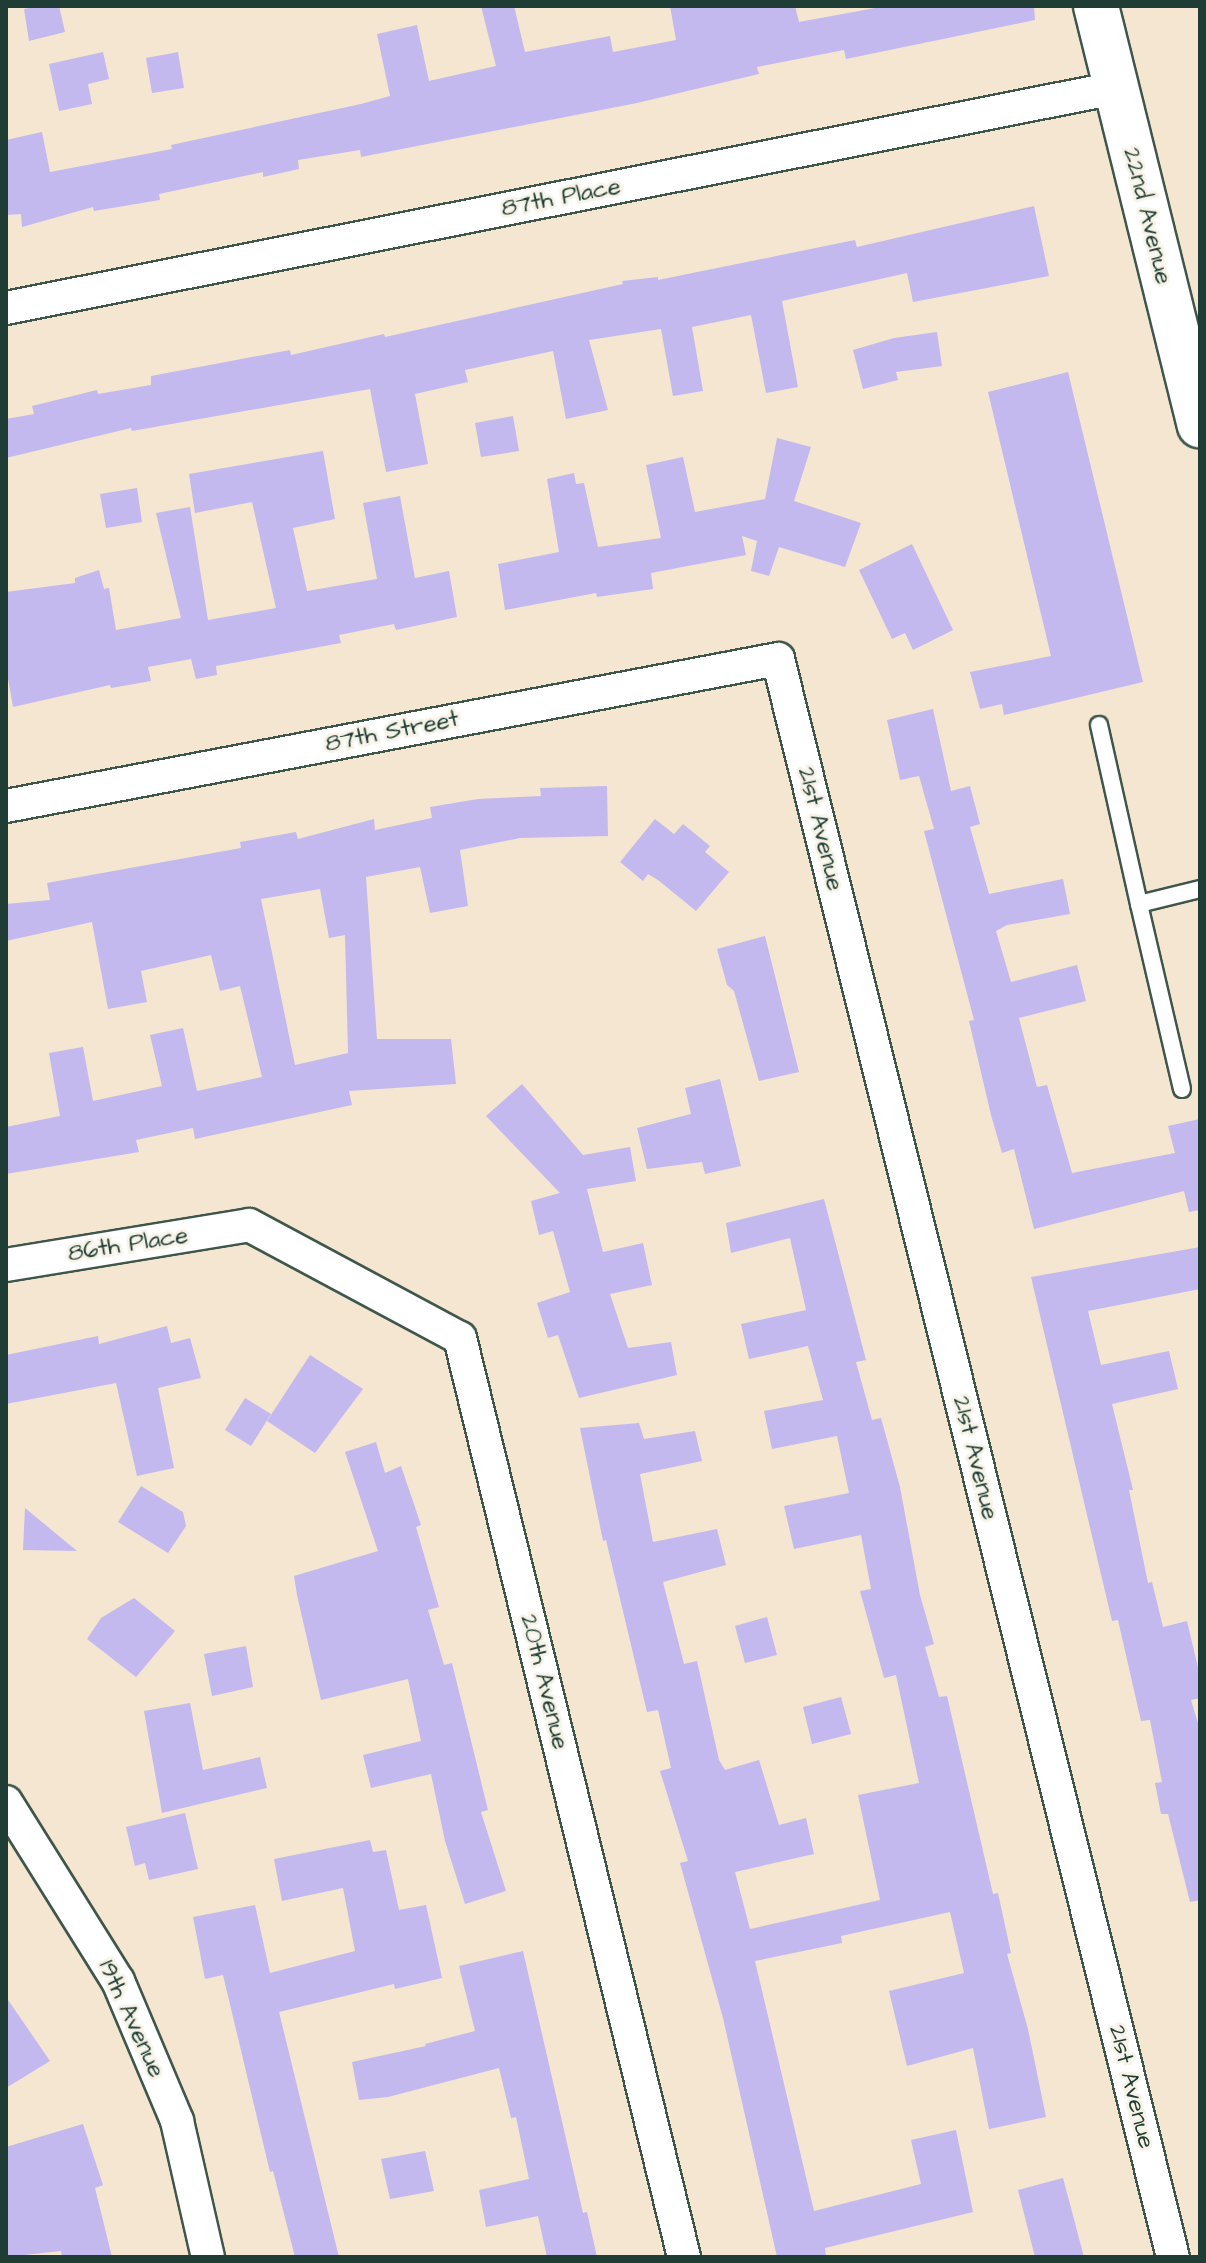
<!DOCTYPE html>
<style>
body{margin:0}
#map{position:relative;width:1206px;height:2263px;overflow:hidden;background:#f4e6d0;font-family:"Architects Daughter",sans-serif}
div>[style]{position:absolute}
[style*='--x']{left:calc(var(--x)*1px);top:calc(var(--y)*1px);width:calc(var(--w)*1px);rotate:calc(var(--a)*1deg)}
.building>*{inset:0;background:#c3b9ee}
.roads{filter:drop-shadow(2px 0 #3f564b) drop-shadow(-2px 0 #3f564b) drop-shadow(0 2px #3f564b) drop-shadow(0 -2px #3f564b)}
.lane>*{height:16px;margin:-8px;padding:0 8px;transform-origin:8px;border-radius:8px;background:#fff}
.street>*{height:32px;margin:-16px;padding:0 16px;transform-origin:16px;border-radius:16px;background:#fff}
.secondary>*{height:44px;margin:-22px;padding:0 22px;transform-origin:22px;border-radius:22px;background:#fff}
span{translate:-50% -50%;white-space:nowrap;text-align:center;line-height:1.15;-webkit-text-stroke:6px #f7f3e8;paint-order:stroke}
.street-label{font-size:24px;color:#1f3d34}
.frame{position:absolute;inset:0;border:8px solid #1f3d34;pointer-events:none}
</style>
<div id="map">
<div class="building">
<i style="clip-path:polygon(39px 6px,59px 6px,65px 32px,29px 41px,24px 9px)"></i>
<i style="clip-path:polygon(481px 6px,514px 6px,525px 52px,610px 36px,613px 52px,676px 40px,670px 6px,795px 6px,799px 22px,886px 6px,1034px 6px,1035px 20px,846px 59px,844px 50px,757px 67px,759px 74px,637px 103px,361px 157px,360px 150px,298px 160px,299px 169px,263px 177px,263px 172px,159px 194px,160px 200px,94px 211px,93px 207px,22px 227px,21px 214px,6px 215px,6px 140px,42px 132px,50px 172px,172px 149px,171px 145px,361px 104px,390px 96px,377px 34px,417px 25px,429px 81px,496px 66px)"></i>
<i style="clip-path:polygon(103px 52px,109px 79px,88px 84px,92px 104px,59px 111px,49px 64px)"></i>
<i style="clip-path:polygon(178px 52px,184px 88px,152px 93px,146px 58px)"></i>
<i style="clip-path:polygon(1034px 206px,1049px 276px,913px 302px,907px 273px,782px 301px,798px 387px,766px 393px,751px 315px,692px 327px,703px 391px,673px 396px,661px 329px,589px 340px,608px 410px,566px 419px,553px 351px,465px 370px,468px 382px,415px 394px,428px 464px,386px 472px,370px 389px,132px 431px,131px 428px,6px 458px,6px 419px,34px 414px,32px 406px,97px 390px,98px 394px,151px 385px,151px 376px,290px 350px,291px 355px,384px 334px,385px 337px,623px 284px,622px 281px,658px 277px,658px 280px,855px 240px,857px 247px)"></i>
<i style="clip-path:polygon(937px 332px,942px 366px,896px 372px,898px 380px,863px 389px,853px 350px,894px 338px)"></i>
<i style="clip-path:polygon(1068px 372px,1143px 682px,1004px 715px,1002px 704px,980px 709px,970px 672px,1051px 656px,988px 392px)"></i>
<i style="clip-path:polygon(513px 416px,519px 451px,481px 457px,475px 423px)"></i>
<i style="clip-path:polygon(777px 438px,811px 447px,794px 501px,861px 523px,845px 567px,779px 547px,769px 576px,751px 571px,757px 541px,742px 536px,746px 555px,651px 573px,653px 589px,597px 597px,596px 593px,505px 610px,498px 564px,559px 552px,547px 479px,574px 473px,576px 484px,584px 483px,598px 547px,661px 538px,646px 465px,683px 457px,695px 512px,765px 499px)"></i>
<i style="clip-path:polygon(323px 451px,335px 519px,293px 528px,307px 591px,377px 579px,363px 503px,400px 496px,415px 578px,449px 571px,457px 617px,396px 630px,394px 624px,339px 635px,341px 643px,216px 666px,217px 675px,196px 679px,191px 659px,148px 667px,151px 681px,111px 688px,110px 685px,13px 707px,6px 667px,6px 592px,75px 583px,75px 578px,99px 570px,104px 589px,109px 588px,116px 630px,181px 618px,156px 513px,190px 507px,208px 620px,276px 608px,252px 502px,195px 513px,189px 474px)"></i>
<i style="clip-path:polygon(137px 488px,142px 522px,106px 528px,100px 494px)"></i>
<i style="clip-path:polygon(912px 544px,953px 630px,913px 650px,905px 633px,892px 639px,859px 570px)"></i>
<i style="clip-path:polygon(933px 709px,951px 791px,970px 786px,980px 824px,970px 827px,989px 894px,1063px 879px,1070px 914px,1007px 925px,996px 931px,1011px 982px,1077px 965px,1086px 1001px,1019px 1018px,1037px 1087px,1047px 1085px,1072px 1173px,1175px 1153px,1168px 1126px,1200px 1119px,1200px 1210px,1189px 1212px,1184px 1191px,1034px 1229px,1014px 1149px,1002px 1153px,991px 1115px,969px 1021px,974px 1020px,924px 831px,934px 829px,919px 776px,900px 780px,887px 720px)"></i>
<i style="clip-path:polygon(evenodd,607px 786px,608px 836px,520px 838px,460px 850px,468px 906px,430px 913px,420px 867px,366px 877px,377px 1039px,451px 1039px,456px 1084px,349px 1091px,352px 1105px,195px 1139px,193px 1128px,136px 1140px,139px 1152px,6px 1174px,6px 1127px,60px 1116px,49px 1053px,83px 1047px,93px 1101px,162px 1086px,150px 1035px,183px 1028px,197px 1091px,262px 1077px,240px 986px,220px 991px,211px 955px,141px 971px,147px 1002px,108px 1009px,92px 922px,6px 941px,6px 904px,50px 900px,47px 883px,241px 848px,240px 842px,296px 832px,298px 839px,374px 819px,375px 830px,432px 818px,430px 807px,478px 799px,541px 796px,540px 788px,607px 786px,320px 889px,329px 938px,345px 935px,348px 1053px,295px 1065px,261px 899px,320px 889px)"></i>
<i style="clip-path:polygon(655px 819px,674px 834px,683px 824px,710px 846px,705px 852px,729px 872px,696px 911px,658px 880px,648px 874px,643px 881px,620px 862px)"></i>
<i style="clip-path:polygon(765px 936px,799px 1072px,759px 1081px,734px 991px,727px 985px,717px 949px)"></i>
<i style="clip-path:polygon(720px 1079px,741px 1166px,705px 1174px,702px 1162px,647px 1169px,637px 1128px,691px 1114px,685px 1088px)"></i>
<i style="clip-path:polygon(522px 1084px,583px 1155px,630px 1147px,636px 1181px,587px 1189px,603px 1252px,643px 1243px,652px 1285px,610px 1294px,628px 1348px,671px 1342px,677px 1375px,579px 1398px,558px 1335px,548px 1338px,537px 1303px,570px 1292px,553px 1231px,539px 1235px,531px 1201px,560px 1193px,486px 1116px)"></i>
<i style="clip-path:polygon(824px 1199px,866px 1360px,856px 1362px,872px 1420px,881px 1418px,900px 1487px,920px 1595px,934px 1644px,925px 1647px,939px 1697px,947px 1696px,993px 1894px,998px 1893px,1011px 1953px,1007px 1954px,1028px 2029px,1046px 2117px,989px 2129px,973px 2048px,907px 2066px,889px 1991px,964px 1973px,950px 1912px,841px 1936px,842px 1943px,755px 1961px,814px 2211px,921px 2184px,911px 2140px,956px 2130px,973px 2212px,825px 2248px,826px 2257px,777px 2257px,723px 2018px,680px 1863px,688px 1861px,660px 1771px,671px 1768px,658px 1710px,647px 1712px,606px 1540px,603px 1541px,580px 1428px,639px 1423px,644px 1439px,695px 1431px,702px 1461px,640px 1474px,653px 1542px,717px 1529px,726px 1565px,663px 1582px,684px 1664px,697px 1661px,719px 1760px,725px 1770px,759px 1760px,779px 1825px,806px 1818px,814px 1854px,735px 1872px,750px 1929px,880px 1900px,858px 1795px,919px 1783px,896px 1675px,884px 1678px,860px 1591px,871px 1589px,861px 1535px,794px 1549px,784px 1506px,849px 1493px,837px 1436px,772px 1449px,764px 1411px,823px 1400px,808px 1346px,749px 1359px,741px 1324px,806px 1310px,790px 1238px,731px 1253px,726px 1223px)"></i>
<i style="clip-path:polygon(1200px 1247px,1200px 1289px,1088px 1311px,1101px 1365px,1169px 1351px,1178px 1389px,1112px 1404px,1133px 1490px,1129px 1490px,1148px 1583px,1152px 1582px,1163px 1627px,1187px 1621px,1200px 1676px,1200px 1698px,1191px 1700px,1200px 1730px,1200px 1900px,1190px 1902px,1168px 1814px,1161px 1814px,1155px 1783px,1162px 1782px,1150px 1720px,1141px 1721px,1118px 1620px,1112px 1621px,1031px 1277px)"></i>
<i style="clip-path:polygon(167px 1326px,171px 1343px,190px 1338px,201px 1378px,158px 1388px,174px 1468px,137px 1476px,116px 1383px,6px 1404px,6px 1355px,98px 1336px,99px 1344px)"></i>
<i style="clip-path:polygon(310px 1355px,363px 1389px,315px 1453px,267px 1421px)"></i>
<i style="clip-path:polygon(245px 1398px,271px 1414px,251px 1446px,225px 1430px)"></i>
<i style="clip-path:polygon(376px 1442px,385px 1473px,401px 1466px,421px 1525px,416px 1527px,439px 1607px,428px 1610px,444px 1665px,452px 1663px,488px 1810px,481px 1812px,506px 1891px,465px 1904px,445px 1841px,431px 1774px,371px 1788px,363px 1755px,421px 1741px,408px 1679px,321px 1700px,297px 1595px,294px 1576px,378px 1551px,345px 1452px)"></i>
<i style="clip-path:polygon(141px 1486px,183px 1512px,186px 1526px,168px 1553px,118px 1522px)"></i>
<i style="clip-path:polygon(25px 1508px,77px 1551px,23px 1550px)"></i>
<i style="clip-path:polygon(134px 1598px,175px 1631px,136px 1677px,87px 1639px,101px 1618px)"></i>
<i style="clip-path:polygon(767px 1617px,777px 1655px,745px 1663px,735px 1626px)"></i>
<i style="clip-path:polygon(246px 1646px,253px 1687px,212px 1696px,204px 1654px)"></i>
<i style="clip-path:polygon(841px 1697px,851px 1734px,812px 1744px,803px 1707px)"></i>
<i style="clip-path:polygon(190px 1703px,203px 1770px,260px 1757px,267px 1788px,162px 1813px,144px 1711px)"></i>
<i style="clip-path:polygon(185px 1813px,198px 1869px,149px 1880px,145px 1863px,135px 1866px,126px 1827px)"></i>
<i style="clip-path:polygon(370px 1840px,373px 1852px,386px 1850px,399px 1910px,426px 1905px,442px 1978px,395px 1989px,394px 1984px,279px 2012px,339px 2257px,295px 2257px,273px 2171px,270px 2172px,223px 1975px,205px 1979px,193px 1917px,255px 1905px,270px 1973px,355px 1951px,343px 1888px,282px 1901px,274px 1859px)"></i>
<i style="clip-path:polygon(523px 1951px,583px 2213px,587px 2212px,597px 2257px,547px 2257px,538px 2216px,486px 2227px,479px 2190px,529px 2179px,516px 2117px,511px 2118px,499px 2068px,388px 2097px,359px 2100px,352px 2062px,426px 2046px,425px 2044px,475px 2031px,459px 1966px)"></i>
<i style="clip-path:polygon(6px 1997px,50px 2061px,6px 2088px)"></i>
<i style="clip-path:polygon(83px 2124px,103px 2185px,95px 2188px,112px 2257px,62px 2257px,61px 2251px,6px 2257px,6px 2147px)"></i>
<i style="clip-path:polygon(425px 2151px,434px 2191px,390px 2199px,381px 2159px)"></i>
<i style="clip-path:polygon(1063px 2178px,1084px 2257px,1035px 2257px,1018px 2190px)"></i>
</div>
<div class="roads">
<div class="lane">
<i style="--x:1099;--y:725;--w:183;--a:77.4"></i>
<i style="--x:1182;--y:1089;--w:190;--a:-103.1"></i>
<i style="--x:1139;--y:904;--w:63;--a:-13.8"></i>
</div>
<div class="street">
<i style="--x:6;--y:308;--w:1131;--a:-11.22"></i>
<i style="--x:6;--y:806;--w:786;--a:-10.78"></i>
<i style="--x:778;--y:659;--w:1646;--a:76.12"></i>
<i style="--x:6;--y:1265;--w:246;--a:-9.3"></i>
<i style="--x:249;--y:1225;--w:239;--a:28.2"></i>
<i style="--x:460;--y:1338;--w:946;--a:76.3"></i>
<i style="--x:6;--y:1802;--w:211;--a:58"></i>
<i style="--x:118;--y:1981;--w:152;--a:67.1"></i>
<i style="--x:177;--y:2121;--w:139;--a:77.2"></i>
</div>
<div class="secondary">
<i style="--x:1096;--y:6;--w:432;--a:76.1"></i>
</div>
</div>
<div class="street-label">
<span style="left:561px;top:198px;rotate:-11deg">87th Place</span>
<span style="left:1147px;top:216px;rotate:76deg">22nd Avenue</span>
<span style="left:392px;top:732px;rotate:-11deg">87th Street</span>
<span style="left:820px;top:829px;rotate:76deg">21st Avenue</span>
<span style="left:128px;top:1245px;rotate:-9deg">86th Place</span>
<span style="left:975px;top:1458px;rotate:76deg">21st Avenue</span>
<span style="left:544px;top:1682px;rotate:76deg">20th Avenue</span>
<span style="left:131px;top:2019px;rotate:65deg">19th Avenue</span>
<span style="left:1131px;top:2087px;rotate:76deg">21st Avenue</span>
</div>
<div class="frame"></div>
</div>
